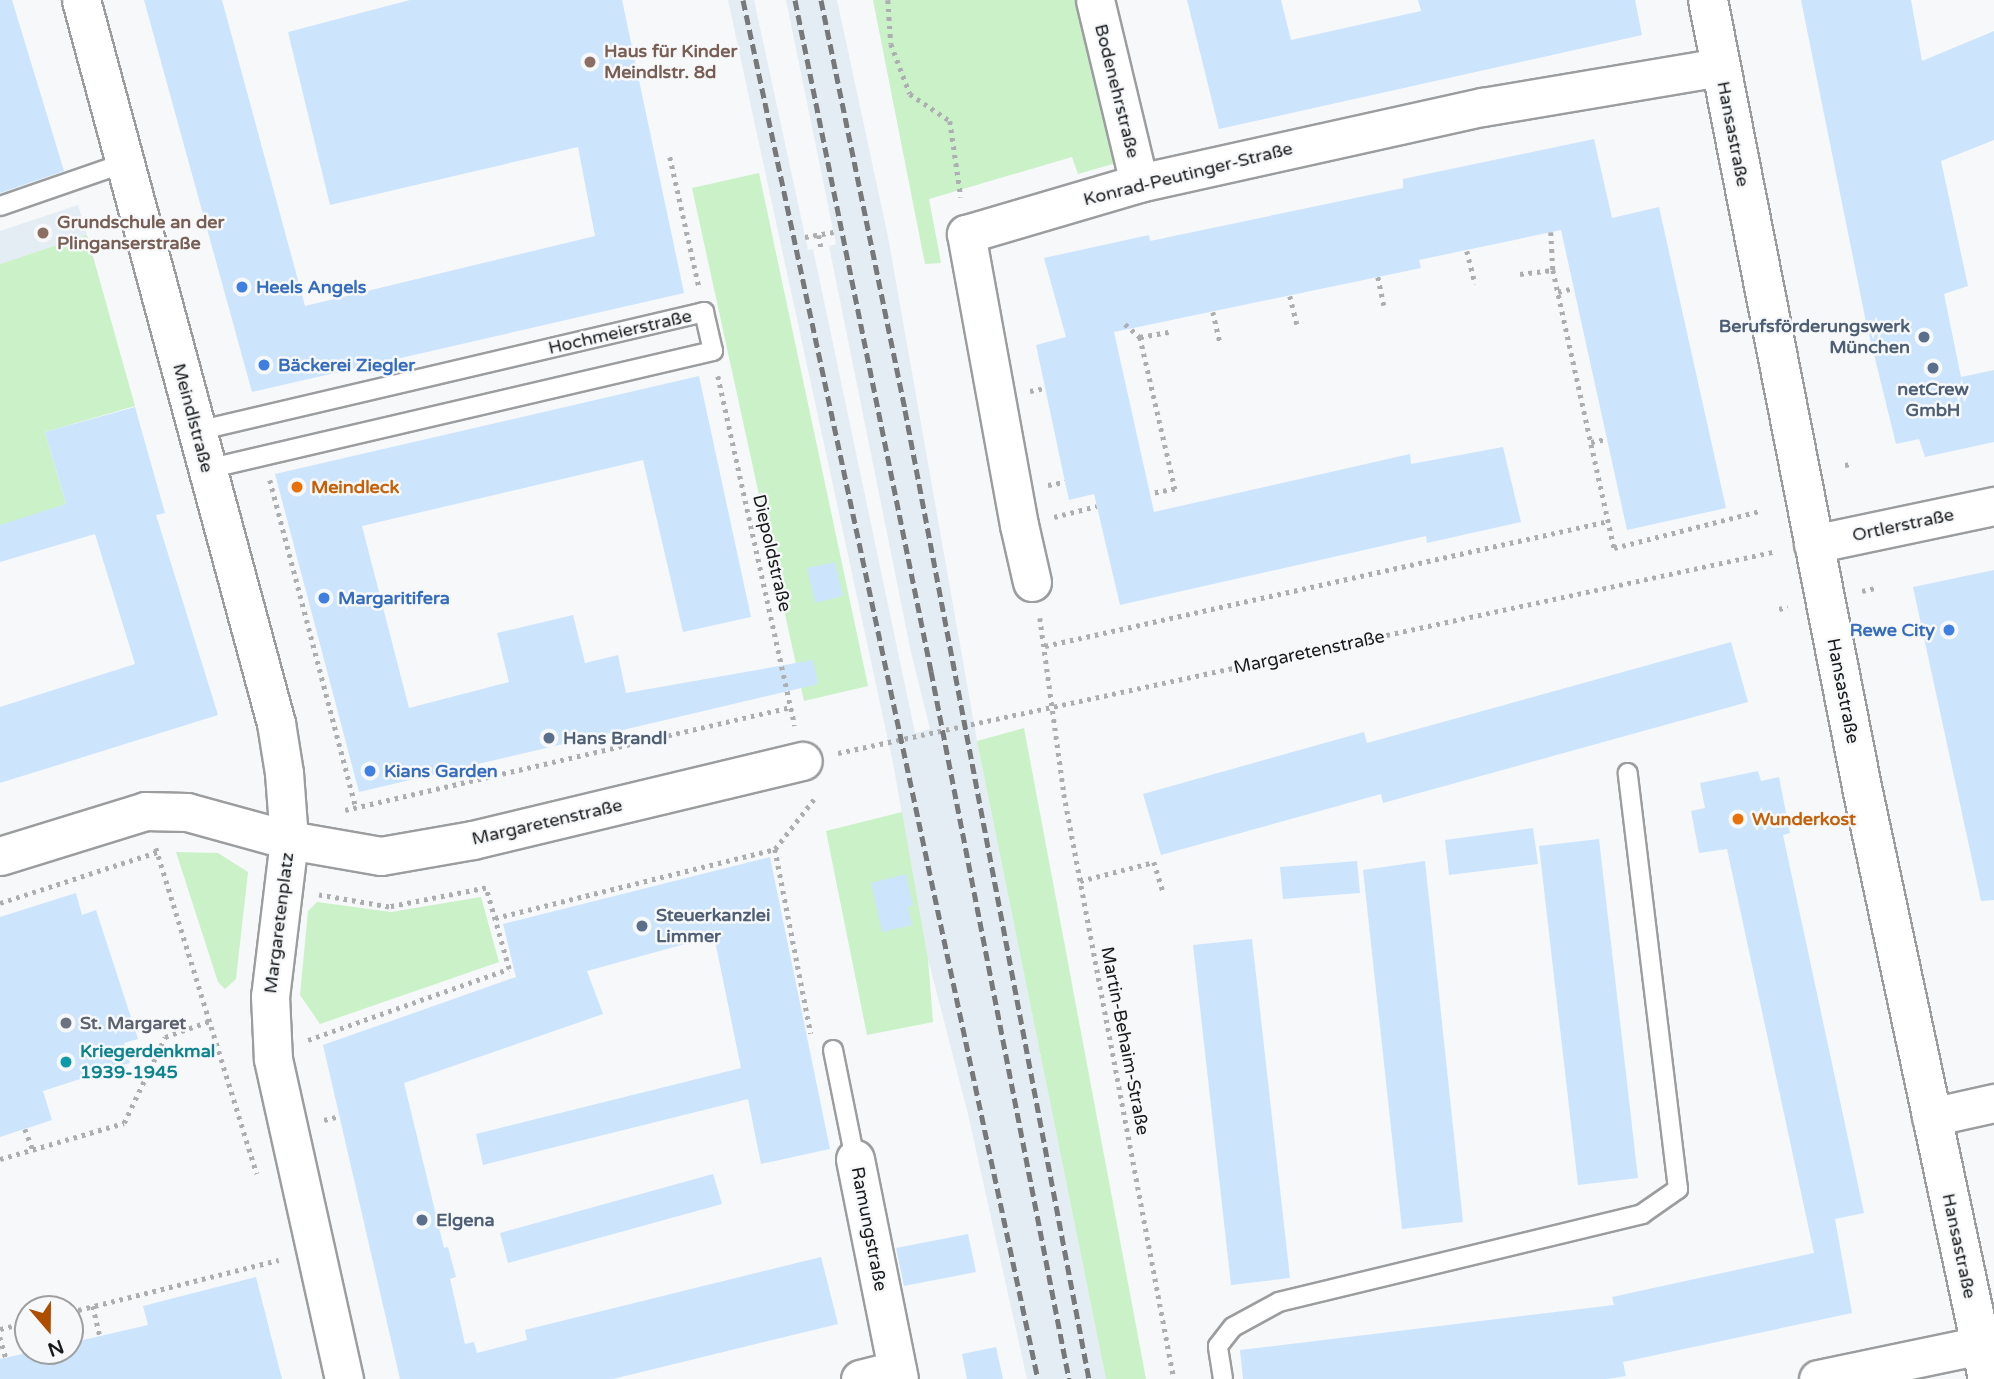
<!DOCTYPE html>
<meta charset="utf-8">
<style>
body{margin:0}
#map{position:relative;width:1994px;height:1379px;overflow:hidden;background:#f6f8fa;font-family:"Varela Round",sans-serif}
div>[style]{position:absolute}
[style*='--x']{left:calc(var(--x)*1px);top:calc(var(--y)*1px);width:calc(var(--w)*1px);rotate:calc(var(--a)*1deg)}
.built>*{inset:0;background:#e4ecf4}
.green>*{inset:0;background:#caf1c7}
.building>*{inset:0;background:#cce5fc}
.path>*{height:4.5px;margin-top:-2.25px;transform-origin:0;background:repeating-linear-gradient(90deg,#acaeb0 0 3.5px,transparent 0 8.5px)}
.roads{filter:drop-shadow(2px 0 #9b9d9f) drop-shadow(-2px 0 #9b9d9f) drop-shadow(0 2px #9b9d9f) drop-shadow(0 -2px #9b9d9f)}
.service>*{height:18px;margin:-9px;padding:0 9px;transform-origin:9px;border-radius:9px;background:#fff}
.minor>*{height:37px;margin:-18.5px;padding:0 18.5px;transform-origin:18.5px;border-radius:18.5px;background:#fff}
.tertiary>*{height:38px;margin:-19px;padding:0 19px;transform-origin:19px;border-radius:19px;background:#fff}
.rail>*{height:5px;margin-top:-2.5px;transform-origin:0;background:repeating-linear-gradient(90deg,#767879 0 10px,transparent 0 15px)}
.dots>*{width:19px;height:19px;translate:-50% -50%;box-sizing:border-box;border:4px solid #f6f8fa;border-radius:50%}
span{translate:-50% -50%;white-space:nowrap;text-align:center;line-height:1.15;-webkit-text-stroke:5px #f6f8fa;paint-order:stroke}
.education-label{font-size:18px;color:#785e54;font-weight:700}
.left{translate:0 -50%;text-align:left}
.street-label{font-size:18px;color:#191a1b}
.shop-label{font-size:18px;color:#366cbe;font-weight:700}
.right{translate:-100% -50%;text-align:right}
.service-label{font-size:18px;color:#4e5e75;font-weight:700}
.food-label{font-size:18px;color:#c56008;font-weight:700}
.worship-label{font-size:18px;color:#5b616d;font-weight:700}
.culture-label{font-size:18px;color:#0d838f;font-weight:700}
.north{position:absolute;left:14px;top:1295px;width:70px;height:70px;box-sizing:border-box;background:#f6f8fa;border:2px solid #9e9fa1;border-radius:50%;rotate:160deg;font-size:19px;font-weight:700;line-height:28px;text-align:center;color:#191a1b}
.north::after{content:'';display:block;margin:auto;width:24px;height:32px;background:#ae4e00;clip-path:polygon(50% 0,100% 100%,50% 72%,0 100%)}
</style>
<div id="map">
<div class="built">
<i style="clip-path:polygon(728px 0,754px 0,808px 250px,813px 249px,915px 733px,930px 729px,911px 652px,829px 246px,836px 244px,786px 0,837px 0,888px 237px,977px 741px,1106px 1379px,1027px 1379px,968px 1114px,928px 959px,893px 763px)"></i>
<i style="clip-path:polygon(78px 205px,87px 235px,0 264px,0 231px)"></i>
</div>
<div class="green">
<i style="clip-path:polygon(873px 0,1085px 0,1123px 161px,1078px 174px,1072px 157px,929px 199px,941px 263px,925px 264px)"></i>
<i style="clip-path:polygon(759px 173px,868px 686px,804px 701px,692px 188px)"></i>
<i style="clip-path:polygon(87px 235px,135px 406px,45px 432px,76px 539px,0 525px,0 264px)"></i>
<i style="clip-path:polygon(1024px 728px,1146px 1379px,1106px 1379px,977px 741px)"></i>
<i style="clip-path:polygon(902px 812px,928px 959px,933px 1022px,867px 1035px,826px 831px)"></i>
<i style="clip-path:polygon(176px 852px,218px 853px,248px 872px,236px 979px,225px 989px,218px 982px)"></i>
<i style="clip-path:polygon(481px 897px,499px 962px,320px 1024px,300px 995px,308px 911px,317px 902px,391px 912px)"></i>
</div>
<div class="building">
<i style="clip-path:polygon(0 0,12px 0,64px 171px,0 193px)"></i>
<i style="clip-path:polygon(144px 0,222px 0,305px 306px,595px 236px,578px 147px,330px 205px,288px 32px,410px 0,622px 0,684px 293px,252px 392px)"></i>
<i style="clip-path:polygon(1187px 0,1281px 0,1291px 40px,1421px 11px,1418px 0,1635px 0,1642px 35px,1219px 129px)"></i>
<i style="clip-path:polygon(1801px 0,1911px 0,1922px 61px,1994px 31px,1994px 140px,1941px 161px,1968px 286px,1944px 294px,1961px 377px,1994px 370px,1994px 442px,1925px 457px,1919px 439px,1896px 444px,1866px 322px)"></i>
<i style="clip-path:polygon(1594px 139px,1612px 218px,1659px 207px,1726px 508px,1627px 530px,1561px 230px,1419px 260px,1421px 268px,1114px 332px,1154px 512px,1410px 454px,1411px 464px,1503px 447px,1521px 522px,1427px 543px,1426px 536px,1120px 605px,1094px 494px,1069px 500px,1065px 482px,1036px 345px,1066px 337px,1044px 258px,1149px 235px,1150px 241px,1403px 188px,1403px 179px)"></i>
<i style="clip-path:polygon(699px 376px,751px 617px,683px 632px,643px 460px,362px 526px,409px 708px,509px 682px,497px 633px,573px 615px,585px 663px,618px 655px,626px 693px,813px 660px,818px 684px,359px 792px,275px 474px)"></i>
<i style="clip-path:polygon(135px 407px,165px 513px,156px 515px,218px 715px,0 783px,0 707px,135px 664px,95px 534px,0 562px,0 525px,66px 504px,45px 432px)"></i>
<i style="clip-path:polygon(835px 562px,843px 596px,815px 603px,807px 568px)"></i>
<i style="clip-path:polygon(1994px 570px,1994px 900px,1981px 901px,1913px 587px)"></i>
<i style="clip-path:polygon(1731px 642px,1748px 702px,1383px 803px,1381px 794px,1161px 855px,1143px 794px,1364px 732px,1367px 743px)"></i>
<i style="clip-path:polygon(1758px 771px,1761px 781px,1779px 777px,1790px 833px,1783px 835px,1864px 1213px,1835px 1219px,1852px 1313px,1623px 1362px,1626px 1376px,1607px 1379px,1243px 1379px,1240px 1350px,1614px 1305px,1612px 1297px,1814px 1253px,1727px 849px,1699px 853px,1691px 811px,1705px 808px,1700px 783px)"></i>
<i style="clip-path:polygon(1533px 828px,1538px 864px,1449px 875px,1445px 840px)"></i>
<i style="clip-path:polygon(1599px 839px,1638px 1178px,1578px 1185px,1539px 846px)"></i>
<i style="clip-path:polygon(770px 857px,830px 1149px,761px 1164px,748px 1099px,483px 1165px,476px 1134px,741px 1068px,714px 936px,587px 971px,603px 1014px,404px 1083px,444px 1248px,448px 1247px,456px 1277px,450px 1279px,465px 1344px,474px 1342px,477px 1353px,527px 1340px,525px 1330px,821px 1257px,838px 1324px,613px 1379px,400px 1379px,323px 1045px,516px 977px,503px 924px)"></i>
<i style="clip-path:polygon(1357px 861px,1360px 893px,1283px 899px,1280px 867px)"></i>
<i style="clip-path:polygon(1425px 861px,1463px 1222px,1402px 1229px,1363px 870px)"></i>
<i style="clip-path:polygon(906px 874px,913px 906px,908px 907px,912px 925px,882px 932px,871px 883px)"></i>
<i style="clip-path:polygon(76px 893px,82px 915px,96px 910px,138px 1039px,124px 1043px,130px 1063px,43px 1091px,52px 1120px,0 1137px,0 917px)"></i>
<i style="clip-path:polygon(1252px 939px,1290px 1278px,1231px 1285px,1193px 945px)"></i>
<i style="clip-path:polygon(713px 1174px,722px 1204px,508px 1263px,500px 1233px)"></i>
<i style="clip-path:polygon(968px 1234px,976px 1272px,904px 1286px,896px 1248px)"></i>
<i style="clip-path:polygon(256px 1277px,282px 1379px,0 1379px,0 1359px,35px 1351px,70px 1351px,70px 1343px,148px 1325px,143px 1306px)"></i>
<i style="clip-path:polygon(996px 1347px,1003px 1379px,967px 1379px,962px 1354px)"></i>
</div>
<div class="path">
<i style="--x:888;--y:0;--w:44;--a:86.1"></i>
<i style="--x:891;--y:44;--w:53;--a:69.2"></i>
<i style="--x:910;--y:94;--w:48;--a:34"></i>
<i style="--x:950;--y:121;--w:77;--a:81.8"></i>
<i style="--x:670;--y:157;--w:133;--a:77.4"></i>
<i style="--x:1551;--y:232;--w:38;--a:87"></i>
<i style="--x:819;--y:235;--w:12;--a:81"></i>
<i style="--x:805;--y:237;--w:29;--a:-10"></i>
<i style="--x:1467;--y:251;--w:34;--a:76"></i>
<i style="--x:1520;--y:274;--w:33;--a:-7"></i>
<i style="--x:1553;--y:270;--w:285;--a:77.6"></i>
<i style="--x:1614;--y:548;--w:151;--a:-14.2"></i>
<i style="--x:1378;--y:277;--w:29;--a:78"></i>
<i style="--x:1558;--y:292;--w:16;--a:-14"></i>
<i style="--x:1290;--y:296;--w:30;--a:76"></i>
<i style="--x:1213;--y:312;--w:32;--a:77"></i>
<i style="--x:1125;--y:324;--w:20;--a:41"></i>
<i style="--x:1140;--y:337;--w:29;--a:-10"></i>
<i style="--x:1140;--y:337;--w:156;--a:77"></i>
<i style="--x:1175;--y:489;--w:25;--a:169"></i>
<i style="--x:718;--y:376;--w:358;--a:77.6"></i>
<i style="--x:1030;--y:391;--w:15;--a:-11"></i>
<i style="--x:1591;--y:442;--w:16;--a:-11"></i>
<i style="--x:1845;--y:465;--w:6;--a:-9"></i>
<i style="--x:270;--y:480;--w:339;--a:75.3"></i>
<i style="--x:1048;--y:485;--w:17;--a:-10"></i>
<i style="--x:1054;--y:517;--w:44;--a:-14.3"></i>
<i style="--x:1862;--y:591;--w:13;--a:-13"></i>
<i style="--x:1779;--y:609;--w:9;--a:-13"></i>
<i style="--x:1040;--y:618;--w:178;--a:82.2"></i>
<i style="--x:1064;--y:794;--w:595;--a:79.35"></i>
<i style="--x:1045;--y:646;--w:578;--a:-12.5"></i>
<i style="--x:838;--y:753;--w:960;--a:-12.14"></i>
<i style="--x:345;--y:810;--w:458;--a:-13"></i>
<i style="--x:156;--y:848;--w:341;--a:72.8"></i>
<i style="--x:775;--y:849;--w:188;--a:79"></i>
<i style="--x:1080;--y:881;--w:76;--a:-14.4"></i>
<i style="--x:1154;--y:862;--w:31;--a:73"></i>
<i style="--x:0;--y:903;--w:165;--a:-18"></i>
<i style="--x:495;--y:918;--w:288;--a:-13.8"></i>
<i style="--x:775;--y:849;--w:63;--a:-52"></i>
<i style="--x:308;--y:1040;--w:213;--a:-19.5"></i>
<i style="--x:509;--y:969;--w:84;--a:-105.9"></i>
<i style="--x:486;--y:888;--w:99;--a:168.9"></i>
<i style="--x:389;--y:907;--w:71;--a:-170.3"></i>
<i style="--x:324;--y:1120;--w:16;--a:-14"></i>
<i style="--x:25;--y:1129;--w:22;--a:69"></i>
<i style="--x:0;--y:1159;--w:129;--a:-16.2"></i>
<i style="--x:124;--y:1123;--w:95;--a:-64.5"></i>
<i style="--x:165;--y:1037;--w:48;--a:-19.6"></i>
<i style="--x:93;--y:1306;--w:31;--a:77"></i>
<i style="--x:70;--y:1312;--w:215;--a:-14"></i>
<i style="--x:0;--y:1329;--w:29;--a:-14"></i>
<i style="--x:0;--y:1337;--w:22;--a:74"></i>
</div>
<div class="roads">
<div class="service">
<i style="--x:0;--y:206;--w:131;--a:-19.1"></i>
<i style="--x:197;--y:431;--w:521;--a:-13.21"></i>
<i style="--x:704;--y:312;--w:40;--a:77"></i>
<i style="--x:713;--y:351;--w:520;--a:166.87"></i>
<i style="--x:833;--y:1050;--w:111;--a:78.6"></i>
<i style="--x:1223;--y:1379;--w:33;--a:-99"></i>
<i style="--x:1218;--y:1346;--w:24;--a:-52"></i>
<i style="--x:1233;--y:1327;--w:52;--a:-28.5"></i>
<i style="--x:1279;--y:1302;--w:374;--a:-13.6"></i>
<i style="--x:1642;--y:1214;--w:44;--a:-34.8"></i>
<i style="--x:1678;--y:1189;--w:419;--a:-96.9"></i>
</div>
<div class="minor">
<i style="--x:81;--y:0;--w:749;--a:74.91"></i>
<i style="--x:276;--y:723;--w:51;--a:80.9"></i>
<i style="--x:284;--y:773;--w:67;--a:85.7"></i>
<i style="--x:289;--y:840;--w:157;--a:96.9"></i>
<i style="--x:270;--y:996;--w:63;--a:87.3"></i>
<i style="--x:273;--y:1059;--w:328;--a:77.5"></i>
<i style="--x:1095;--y:0;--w:188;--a:76.5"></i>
<i style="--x:1813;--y:544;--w:185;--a:-11.9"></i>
<i style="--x:1032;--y:582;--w:58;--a:-102.8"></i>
<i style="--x:1019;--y:525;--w:296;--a:-100.3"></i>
<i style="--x:966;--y:234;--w:180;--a:-16.4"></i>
<i style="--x:1139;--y:183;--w:352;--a:-12.5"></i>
<i style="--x:1483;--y:107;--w:240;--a:-9.6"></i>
<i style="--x:0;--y:856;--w:152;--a:-17.2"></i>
<i style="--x:145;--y:811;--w:42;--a:1.4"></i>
<i style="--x:187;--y:812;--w:106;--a:15.4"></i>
<i style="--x:289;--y:840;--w:93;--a:9.9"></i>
<i style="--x:381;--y:856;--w:93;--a:-9.9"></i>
<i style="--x:473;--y:840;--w:339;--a:-13.5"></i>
<i style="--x:1931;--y:1117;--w:65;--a:-12.5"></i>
<i style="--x:855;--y:1159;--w:224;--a:78.7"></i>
<i style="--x:860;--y:1379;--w:38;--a:-14"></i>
<i style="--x:1818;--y:1379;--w:167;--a:-11.8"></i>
</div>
<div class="tertiary">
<i style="--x:1708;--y:0;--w:807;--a:78.93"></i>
<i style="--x:1863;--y:792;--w:600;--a:77.98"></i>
</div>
</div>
<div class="rail">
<i style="--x:743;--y:0;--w:1410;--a:77.93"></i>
<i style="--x:795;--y:0;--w:685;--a:78.54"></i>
<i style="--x:931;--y:671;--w:721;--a:78.97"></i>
<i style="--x:821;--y:0;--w:419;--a:78.4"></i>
<i style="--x:905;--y:410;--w:986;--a:79.25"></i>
</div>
<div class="dots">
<i style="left:590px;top:62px;background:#8d6e63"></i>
<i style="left:43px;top:233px;background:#8d6e63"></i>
<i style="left:242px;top:287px;background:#3f7fe0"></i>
<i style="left:1924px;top:337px;background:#5c6f8a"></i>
<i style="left:264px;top:365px;background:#3f7fe0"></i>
<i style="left:1933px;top:368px;background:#5c6f8a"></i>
<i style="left:297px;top:487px;background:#e8710a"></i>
<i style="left:324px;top:598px;background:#3f7fe0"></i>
<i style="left:1949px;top:630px;background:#3f7fe0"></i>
<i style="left:549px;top:738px;background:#5c6f8a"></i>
<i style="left:370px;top:771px;background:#3f7fe0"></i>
<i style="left:1738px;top:819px;background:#e8710a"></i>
<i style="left:642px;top:926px;background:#5c6f8a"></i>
<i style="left:66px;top:1023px;background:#6b7280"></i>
<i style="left:66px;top:1062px;background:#0f9aa8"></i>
<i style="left:422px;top:1220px;background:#5c6f8a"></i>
</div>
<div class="education-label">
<span class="left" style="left:604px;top:62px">Haus für Kinder<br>Meindlstr. 8d</span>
<span class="left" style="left:57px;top:233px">Grundschule an der<br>Plinganserstraße</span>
</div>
<div class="street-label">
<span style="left:1117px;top:91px;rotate:76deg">Bodenehrstraße</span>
<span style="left:1733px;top:134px;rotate:79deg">Hansastraße</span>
<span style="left:1188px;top:174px;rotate:-14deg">Konrad-Peutinger-Straße</span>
<span style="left:620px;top:332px;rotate:-13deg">Hochmeierstraße</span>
<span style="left:193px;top:418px;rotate:75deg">Meindlstraße</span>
<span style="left:1903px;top:525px;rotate:-12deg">Ortlerstraße</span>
<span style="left:772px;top:553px;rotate:77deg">Diepoldstraße</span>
<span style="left:1309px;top:652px;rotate:-12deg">Margaretenstraße</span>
<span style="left:1843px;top:691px;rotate:79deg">Hansastraße</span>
<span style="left:547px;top:822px;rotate:-13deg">Margaretenstraße</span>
<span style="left:279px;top:923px;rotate:-83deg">Margaretenplatz</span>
<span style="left:1125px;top:1041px;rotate:79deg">Martin-Behaim-Straße</span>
<span style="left:869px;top:1229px;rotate:79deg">Ramungstraße</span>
<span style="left:1959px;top:1246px;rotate:78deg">Hansastraße</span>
</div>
<div class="shop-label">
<span class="left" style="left:256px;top:287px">Heels Angels</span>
<span class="left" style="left:278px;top:365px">Bäckerei Ziegler</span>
<span class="left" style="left:338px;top:598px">Margaritifera</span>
<span class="right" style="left:1935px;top:630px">Rewe City</span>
<span class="left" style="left:384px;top:771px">Kians Garden</span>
</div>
<div class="service-label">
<span class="right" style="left:1910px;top:337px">Berufsförderungswerk<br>München</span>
<span style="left:1933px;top:400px">netCrew<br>GmbH</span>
<span class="left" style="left:563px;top:738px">Hans Brandl</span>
<span class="left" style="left:656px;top:926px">Steuerkanzlei<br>Limmer</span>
<span class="left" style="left:436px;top:1220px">Elgena</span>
</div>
<div class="food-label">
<span class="left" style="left:311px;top:487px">Meindleck</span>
<span class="left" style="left:1752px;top:819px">Wunderkost</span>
</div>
<div class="worship-label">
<span class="left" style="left:80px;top:1023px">St. Margaret</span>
</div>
<div class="culture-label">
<span class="left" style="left:80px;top:1062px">Kriegerdenkmal<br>1939-1945</span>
</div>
<div class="north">N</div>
</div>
